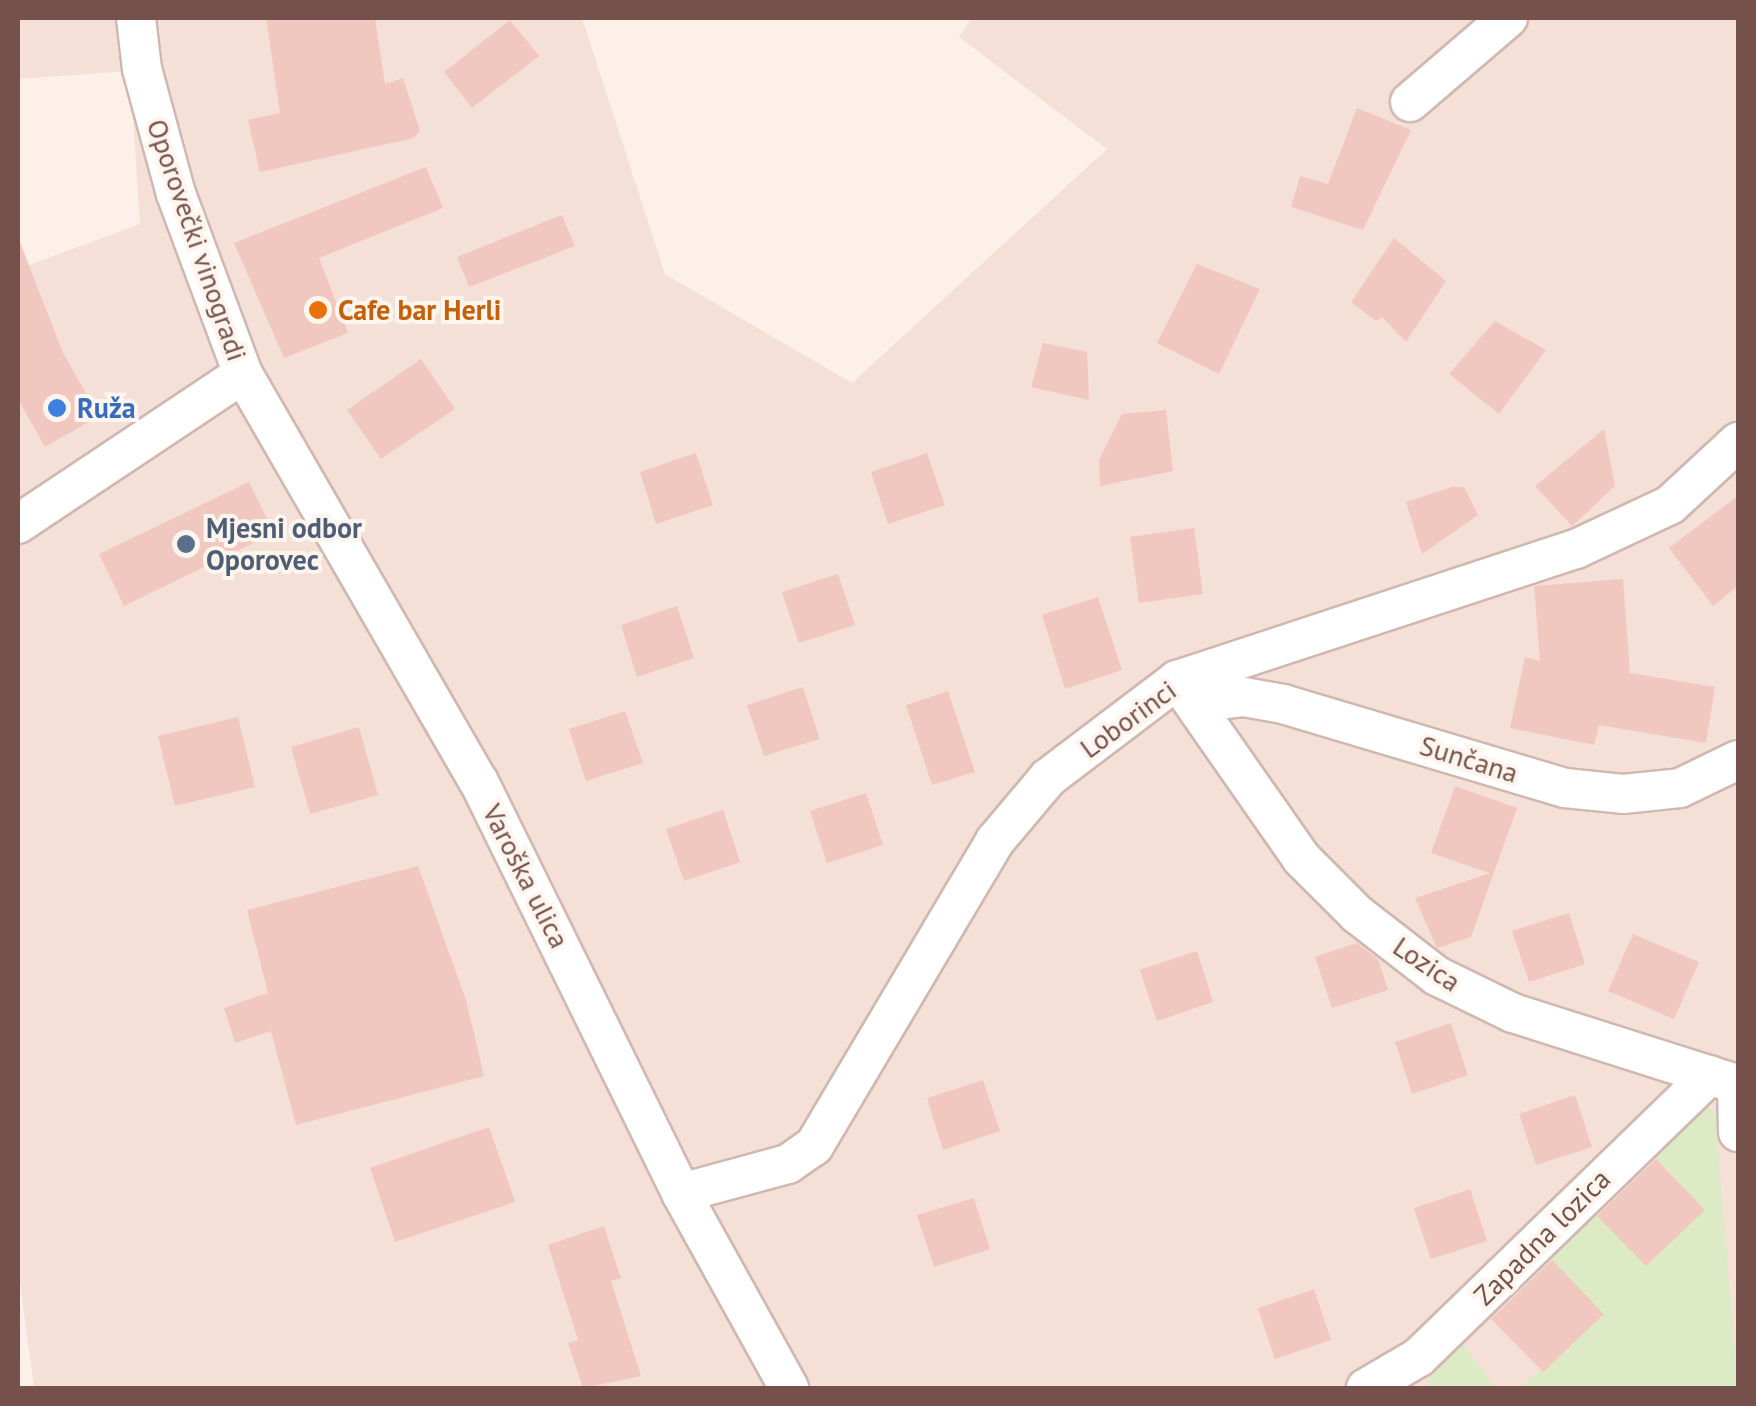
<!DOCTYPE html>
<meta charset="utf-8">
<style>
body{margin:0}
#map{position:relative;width:1756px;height:1406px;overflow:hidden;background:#fcf0e8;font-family:"PT Sans",sans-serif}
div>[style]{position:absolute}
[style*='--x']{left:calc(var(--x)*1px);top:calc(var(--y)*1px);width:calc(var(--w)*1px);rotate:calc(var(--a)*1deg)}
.residential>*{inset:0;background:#f4e0d7}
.green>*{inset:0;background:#ddeac6}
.building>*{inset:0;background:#f1c8c0}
.roads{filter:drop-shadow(2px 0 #d0b8b0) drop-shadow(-2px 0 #d0b8b0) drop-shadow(0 2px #d0b8b0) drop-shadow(0 -2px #d0b8b0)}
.minor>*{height:38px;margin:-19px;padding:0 19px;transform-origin:19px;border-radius:19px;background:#fff}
.dots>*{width:28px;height:28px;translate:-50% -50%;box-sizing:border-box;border:5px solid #fff5ef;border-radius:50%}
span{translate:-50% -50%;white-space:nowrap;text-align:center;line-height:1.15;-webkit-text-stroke:8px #fff5ef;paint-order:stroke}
.street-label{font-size:28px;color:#76514c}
.food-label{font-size:28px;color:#c56008;font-weight:700}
.left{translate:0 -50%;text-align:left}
.shop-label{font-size:28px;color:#366cbe;font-weight:700}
.service-label{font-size:28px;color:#4e5e75;font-weight:700}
.frame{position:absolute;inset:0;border:20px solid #76514c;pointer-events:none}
</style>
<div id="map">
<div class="residential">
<i style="clip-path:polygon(18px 18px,582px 18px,665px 274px,852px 383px,1107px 149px,959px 37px,972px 18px,1738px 18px,1738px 1388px,34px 1388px,18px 1268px,18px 269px,140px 224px,130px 71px,18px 79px)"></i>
</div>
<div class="green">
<i style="clip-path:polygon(1703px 1101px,1715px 1113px,1738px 1388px,1520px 1388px,1604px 1314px,1545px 1253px,1590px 1208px,1646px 1266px,1704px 1209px,1648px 1151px)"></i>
<i style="clip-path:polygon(1462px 1342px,1496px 1388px,1431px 1388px,1427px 1381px)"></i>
</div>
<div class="building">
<i style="clip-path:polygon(266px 18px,375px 18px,385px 84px,403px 78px,420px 130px,414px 138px,260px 172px,248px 120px,280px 113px)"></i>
<i style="clip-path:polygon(510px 20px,539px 56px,472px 108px,444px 72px)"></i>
<i style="clip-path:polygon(1357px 108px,1411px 130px,1363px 230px,1291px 207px,1300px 176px,1328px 184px)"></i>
<i style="clip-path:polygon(426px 167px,443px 208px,319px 258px,348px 333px,284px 358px,234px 243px)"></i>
<i style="clip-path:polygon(562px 215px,575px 246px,469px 287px,457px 257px)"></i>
<i style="clip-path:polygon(1394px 238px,1446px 281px,1406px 342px,1382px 317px,1376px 321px,1351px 302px)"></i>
<i style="clip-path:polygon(20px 242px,63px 353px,99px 416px,45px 447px,18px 399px)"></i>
<i style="clip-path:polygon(1197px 264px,1260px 289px,1219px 374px,1157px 343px)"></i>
<i style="clip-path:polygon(1495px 321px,1546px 350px,1499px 414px,1449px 374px)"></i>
<i style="clip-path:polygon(1043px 343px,1087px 352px,1089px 400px,1031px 387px)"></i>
<i style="clip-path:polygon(421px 359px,455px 409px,381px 459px,347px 410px)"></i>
<i style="clip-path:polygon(1166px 410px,1173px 471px,1100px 486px,1099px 460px,1122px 414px)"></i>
<i style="clip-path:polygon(1604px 429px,1615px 486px,1572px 526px,1535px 486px)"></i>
<i style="clip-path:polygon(696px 453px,713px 505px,656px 524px,640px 472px)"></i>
<i style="clip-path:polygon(927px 453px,945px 505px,888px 524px,871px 472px)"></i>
<i style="clip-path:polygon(249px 482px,274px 533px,124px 606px,99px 554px)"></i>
<i style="clip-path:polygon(1452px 487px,1464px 487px,1478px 515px,1422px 554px,1406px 502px)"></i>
<i style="clip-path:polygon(1738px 496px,1738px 586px,1713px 606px,1669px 548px)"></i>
<i style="clip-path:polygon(1194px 528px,1203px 594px,1139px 603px,1130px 537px)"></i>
<i style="clip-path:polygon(838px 574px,855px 625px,799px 643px,782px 592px)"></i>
<i style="clip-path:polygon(1623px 579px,1630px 673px,1715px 687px,1706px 743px,1599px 725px,1594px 745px,1510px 728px,1525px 657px,1540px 661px,1534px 586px)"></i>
<i style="clip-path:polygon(1098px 597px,1122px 670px,1065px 689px,1042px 615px)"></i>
<i style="clip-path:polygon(677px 606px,694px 658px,637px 677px,621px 625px)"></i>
<i style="clip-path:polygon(803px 687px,820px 739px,764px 756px,747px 705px)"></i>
<i style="clip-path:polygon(948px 691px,975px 772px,932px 785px,906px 705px)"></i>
<i style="clip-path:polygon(625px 711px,643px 763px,586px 781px,569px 729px)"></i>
<i style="clip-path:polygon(238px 717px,255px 787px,175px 806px,158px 736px)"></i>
<i style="clip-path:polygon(359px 727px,378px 795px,310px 814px,291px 747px)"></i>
<i style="clip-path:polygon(1455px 786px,1517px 808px,1471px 937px,1437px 948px,1415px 898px,1490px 873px,1431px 853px)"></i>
<i style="clip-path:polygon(866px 793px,883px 845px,827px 863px,810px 811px)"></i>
<i style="clip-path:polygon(723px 810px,740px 862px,684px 881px,666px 829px)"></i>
<i style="clip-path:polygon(418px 866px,466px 1000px,484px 1076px,296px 1125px,271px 1031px,235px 1043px,224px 1008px,268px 993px,247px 910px)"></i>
<i style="clip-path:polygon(1569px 913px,1585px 964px,1529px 982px,1512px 931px)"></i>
<i style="clip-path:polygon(1633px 934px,1699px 962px,1674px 1019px,1608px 991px)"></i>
<i style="clip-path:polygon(1357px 943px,1378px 959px,1388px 990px,1332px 1008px,1315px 957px)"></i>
<i style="clip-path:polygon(1197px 951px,1213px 1002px,1157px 1021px,1140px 970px)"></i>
<i style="clip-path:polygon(1451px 1023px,1468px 1075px,1412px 1094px,1395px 1042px)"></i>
<i style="clip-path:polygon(983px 1080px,1000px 1131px,943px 1150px,927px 1098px)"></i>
<i style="clip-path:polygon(1575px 1095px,1592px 1147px,1536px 1165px,1519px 1114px)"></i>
<i style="clip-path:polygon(489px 1127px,515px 1202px,395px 1242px,370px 1168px)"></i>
<i style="clip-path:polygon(1656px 1159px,1705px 1210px,1646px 1266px,1597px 1216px)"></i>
<i style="clip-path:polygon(1470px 1189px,1487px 1241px,1431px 1259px,1414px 1208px)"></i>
<i style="clip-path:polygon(974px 1198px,990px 1249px,934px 1267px,917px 1215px)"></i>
<i style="clip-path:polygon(604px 1226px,621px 1278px,611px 1281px,641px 1376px,583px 1388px,568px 1343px,578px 1340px,548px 1245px)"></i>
<i style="clip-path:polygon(1552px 1260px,1604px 1314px,1543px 1372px,1491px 1319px)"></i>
<i style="clip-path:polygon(1314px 1289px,1331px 1340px,1275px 1359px,1258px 1308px)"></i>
</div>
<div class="roads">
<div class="minor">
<i style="--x:1410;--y:102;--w:129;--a:-40.6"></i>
<i style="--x:243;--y:374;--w:471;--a:60"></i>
<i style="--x:479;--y:782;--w:458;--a:63.8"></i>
<i style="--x:681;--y:1193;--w:223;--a:61"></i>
<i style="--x:18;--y:524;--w:270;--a:-33.7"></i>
<i style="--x:243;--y:374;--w:192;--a:-110.4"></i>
<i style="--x:176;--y:194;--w:130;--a:-105.2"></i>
<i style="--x:142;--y:69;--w:51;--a:-96.7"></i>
<i style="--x:1177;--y:680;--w:217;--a:55.1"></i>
<i style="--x:1301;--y:858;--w:79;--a:45"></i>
<i style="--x:1357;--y:914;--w:101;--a:37.8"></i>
<i style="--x:1437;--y:976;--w:85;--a:26"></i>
<i style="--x:1513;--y:1013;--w:235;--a:17.6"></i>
<i style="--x:1737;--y:1084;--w:48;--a:88.8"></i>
<i style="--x:1197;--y:703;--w:47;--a:-7.3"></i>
<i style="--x:1244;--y:697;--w:40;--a:10"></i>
<i style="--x:1283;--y:704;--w:294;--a:16.6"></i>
<i style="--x:1565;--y:788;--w:58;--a:5.9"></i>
<i style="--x:1623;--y:794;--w:57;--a:-6"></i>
<i style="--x:1680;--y:788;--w:64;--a:-25.8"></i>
<i style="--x:681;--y:1193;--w:111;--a:-15.2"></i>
<i style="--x:788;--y:1164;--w:32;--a:-35"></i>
<i style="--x:814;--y:1146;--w:355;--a:-59.3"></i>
<i style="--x:995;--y:841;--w:82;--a:-49.9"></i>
<i style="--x:1048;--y:778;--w:162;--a:-37.2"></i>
<i style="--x:1177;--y:680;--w:420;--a:-18.2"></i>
<i style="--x:1576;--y:549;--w:104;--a:-25.1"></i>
<i style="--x:1670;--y:505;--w:93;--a:-42.8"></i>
<i style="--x:1366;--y:1388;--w:61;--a:-30.3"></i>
<i style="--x:1419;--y:1357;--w:405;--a:-44.1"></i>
</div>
</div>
<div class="dots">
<i style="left:318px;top:310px;background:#e8710a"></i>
<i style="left:57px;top:408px;background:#3f7fe0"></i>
<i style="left:186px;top:544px;background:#5c6f8a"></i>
</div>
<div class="street-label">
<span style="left:197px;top:240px;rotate:71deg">Oporovečki vinogradi</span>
<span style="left:1128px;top:719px;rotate:-36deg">Loborinci</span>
<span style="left:1469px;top:759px;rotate:17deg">Sunčana</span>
<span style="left:526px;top:876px;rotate:63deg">Varoška ulica</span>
<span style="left:1427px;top:964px;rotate:34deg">Lozica</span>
<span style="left:1542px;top:1237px;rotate:-45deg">Zapadna lozica</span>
</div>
<div class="food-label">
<span class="left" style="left:338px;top:310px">Cafe bar Herli</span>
</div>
<div class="shop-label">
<span class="left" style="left:77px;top:408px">Ruža</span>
</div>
<div class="service-label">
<span class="left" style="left:206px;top:544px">Mjesni odbor<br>Oporovec</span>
</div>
<div class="frame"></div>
</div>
